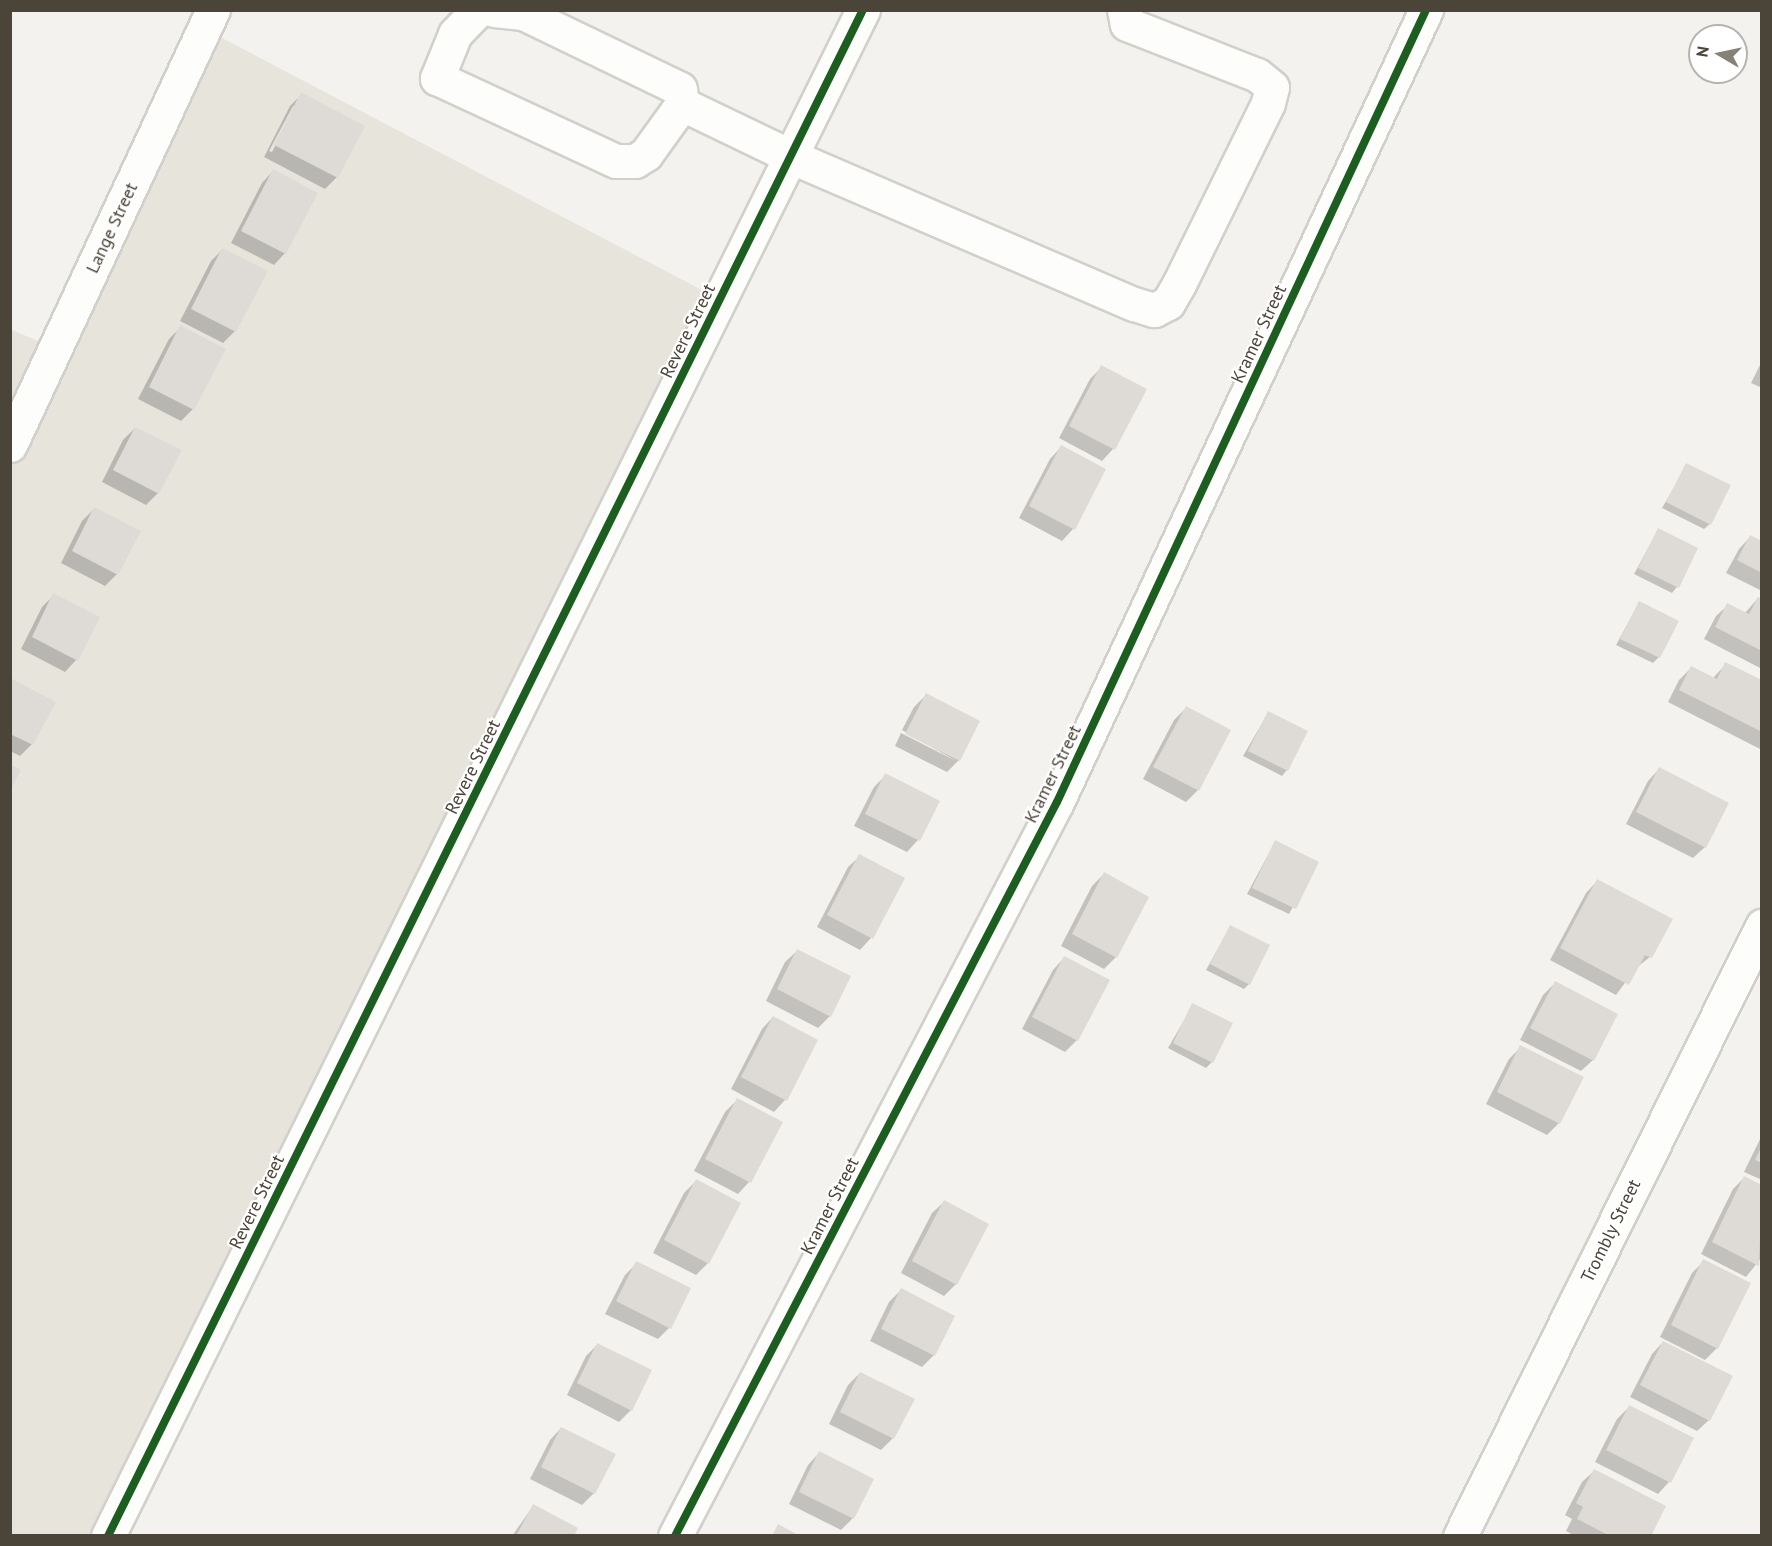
<!DOCTYPE html>
<style>
body{margin:0}
#map{position:relative;width:1772px;height:1546px;overflow:hidden;background:#f4f2ee;font-family:"PT Sans",sans-serif}
div>[style]{position:absolute}
[style*='--x']{left:calc(var(--x)*1px);top:calc(var(--y)*1px);width:calc(var(--w)*1px);rotate:calc(var(--a)*1deg)}
.residential>*{inset:0;background:#e7e4dc}
.shadow>*{inset:0;background:#0003}
.building>*{inset:0;background:#dedbd6}
.roads{filter:drop-shadow(2px 0 #d2d0cb) drop-shadow(-2px 0 #d2d0cb) drop-shadow(0 2px #d2d0cb) drop-shadow(0 -2px #d2d0cb)}
.minor>*{height:33px;margin:-16.5px;padding:0 16.5px;transform-origin:16.5px;border-radius:16.5px;background:#fdfdfc}
.cycleway>*{height:8px;margin:-4px;padding:0 4px;transform-origin:4px;border-radius:4px;background:#1b5e20}
span{translate:-50% -50%;white-space:nowrap;text-align:center;line-height:1.15;-webkit-text-stroke:4.5px #fff;paint-order:stroke}
.street-label{font-size:18px;color:#4b4439}
.frame{position:absolute;inset:0;border:12px solid #4b4439;pointer-events:none}
.north{position:absolute;left:1688px;top:24px;width:60px;height:60px;box-sizing:border-box;background:#fff;border:2px solid #b7b4b0;border-radius:50%;rotate:279deg;font-size:16px;font-weight:700;line-height:24px;text-align:center;color:#4b4439}
.north::after{content:'';display:block;margin:auto;width:21px;height:27px;background:#868178;clip-path:polygon(50% 0,100% 100%,50% 72%,0 100%)}
</style>
<div id="map">
<div class="residential">
<i style="clip-path:polygon(205px 29px,721px 300px,107px 1535px,11px 1535px,10px 329px,47px 345px)"></i>
</div>
<div class="shadow">
<i style="clip-path:polygon(evenodd,302px 94px,337px 177px,325px 189px,264px 157px,290px 106px,302px 94px,293px 106px,296px 106px,272px 152px,269px 151px,293px 106px)"></i>
<i style="clip-path:polygon(273px 171px,285px 253px,274px 265px,231px 243px,262px 183px)"></i>
<i style="clip-path:polygon(223px 249px,266px 272px,235px 331px,223px 343px,180px 321px,211px 261px)"></i>
<i style="clip-path:polygon(181px 327px,193px 409px,181px 421px,138px 399px,169px 339px)"></i>
<i style="clip-path:polygon(1762px 361px,1762px 388px,1751px 383px)"></i>
<i style="clip-path:polygon(1102px 367px,1113px 449px,1102px 461px,1059px 438px,1090px 379px)"></i>
<i style="clip-path:polygon(135px 428px,158px 493px,146px 505px,102px 482px,123px 440px)"></i>
<i style="clip-path:polygon(1061px 447px,1073px 529px,1062px 541px,1019px 518px,1050px 459px)"></i>
<i style="clip-path:polygon(1687px 465px,1710px 524px,1704px 529px,1662px 508px)"></i>
<i style="clip-path:polygon(94px 509px,117px 574px,105px 586px,61px 563px,82px 521px)"></i>
<i style="clip-path:polygon(1658px 530px,1677px 587px,1672px 593px,1634px 574px)"></i>
<i style="clip-path:polygon(1750px 537px,1762px 543px,1762px 591px,1726px 573px,1739px 549px)"></i>
<i style="clip-path:polygon(54px 595px,76px 660px,65px 672px,21px 649px,42px 607px)"></i>
<i style="clip-path:polygon(1758px 598px,1762px 600px,1762px 669px,1704px 639px,1716px 616px,1728px 605px,1745px 613px)"></i>
<i style="clip-path:polygon(1639px 603px,1659px 657px,1653px 663px,1616px 645px)"></i>
<i style="clip-path:polygon(1726px 664px,1762px 682px,1760px 749px,1668px 702px,1679px 680px,1691px 668px,1712px 679px)"></i>
<i style="clip-path:polygon(10px 680px,32px 744px,20px 756px,10px 751px)"></i>
<i style="clip-path:polygon(926px 695px,959px 760px,947px 772px,895px 746px,901px 733px,956px 761px,902px 730px,914px 707px)"></i>
<i style="clip-path:polygon(1186px 708px,1198px 790px,1186px 802px,1143px 779px,1174px 720px)"></i>
<i style="clip-path:polygon(1268px 713px,1287px 770px,1282px 776px,1243px 756px)"></i>
<i style="clip-path:polygon(1659px 769px,1705px 847px,1693px 858px,1626px 824px,1648px 781px)"></i>
<i style="clip-path:polygon(886px 775px,938px 802px,918px 840px,907px 852px,854px 826px,874px 787px)"></i>
<i style="clip-path:polygon(1275px 842px,1317px 863px,1289px 914px,1247px 894px)"></i>
<i style="clip-path:polygon(860px 856px,871px 938px,860px 950px,817px 927px,848px 867px)"></i>
<i style="clip-path:polygon(1104px 874px,1116px 957px,1104px 969px,1061px 946px,1092px 886px)"></i>
<i style="clip-path:polygon(1597px 881px,1671px 919px,1650px 957px,1636px 968px,1616px 995px,1550px 960px,1586px 893px)"></i>
<i style="clip-path:polygon(1230px 927px,1249px 984px,1244px 989px,1206px 970px)"></i>
<i style="clip-path:polygon(797px 951px,830px 1016px,818px 1028px,766px 1001px,785px 962px)"></i>
<i style="clip-path:polygon(1064px 958px,1077px 1040px,1065px 1052px,1022px 1029px,1053px 970px)"></i>
<i style="clip-path:polygon(1555px 983px,1593px 1060px,1581px 1071px,1520px 1040px,1543px 995px)"></i>
<i style="clip-path:polygon(1193px 1005px,1212px 1062px,1206px 1068px,1168px 1048px)"></i>
<i style="clip-path:polygon(773px 1017px,785px 1100px,774px 1112px,731px 1089px,762px 1029px)"></i>
<i style="clip-path:polygon(1521px 1047px,1559px 1123px,1547px 1135px,1486px 1104px,1509px 1059px)"></i>
<i style="clip-path:polygon(737px 1100px,781px 1123px,749px 1182px,738px 1194px,694px 1171px,725px 1112px)"></i>
<i style="clip-path:polygon(1762px 1135px,1762px 1180px,1744px 1172px)"></i>
<i style="clip-path:polygon(1744px 1178px,1762px 1186px,1762px 1257px,1746px 1277px,1701px 1254px,1733px 1189px)"></i>
<i style="clip-path:polygon(696px 1181px,708px 1263px,696px 1275px,653px 1253px,684px 1193px)"></i>
<i style="clip-path:polygon(944px 1202px,956px 1284px,944px 1296px,901px 1273px,932px 1213px)"></i>
<i style="clip-path:polygon(1704px 1261px,1717px 1348px,1705px 1360px,1660px 1337px,1692px 1273px)"></i>
<i style="clip-path:polygon(637px 1263px,669px 1328px,658px 1339px,605px 1314px,625px 1275px)"></i>
<i style="clip-path:polygon(901px 1290px,934px 1355px,922px 1367px,870px 1341px,889px 1302px)"></i>
<i style="clip-path:polygon(1663px 1342px,1709px 1420px,1697px 1431px,1630px 1397px,1652px 1354px)"></i>
<i style="clip-path:polygon(597px 1345px,631px 1410px,619px 1422px,567px 1395px,586px 1356px)"></i>
<i style="clip-path:polygon(860px 1373px,893px 1438px,881px 1450px,829px 1424px,848px 1385px)"></i>
<i style="clip-path:polygon(1629px 1407px,1669px 1482px,1658px 1494px,1595px 1462px,1617px 1419px)"></i>
<i style="clip-path:polygon(561px 1428px,594px 1493px,582px 1505px,530px 1479px,550px 1440px)"></i>
<i style="clip-path:polygon(819px 1453px,853px 1518px,841px 1530px,789px 1504px,808px 1465px)"></i>
<i style="clip-path:polygon(1594px 1471px,1649px 1536px,1575px 1536px,1566px 1531px,1572px 1519px,1565px 1515px,1582px 1482px)"></i>
<i style="clip-path:polygon(533px 1506px,572px 1536px,512px 1536px)"></i>
</div>
<div class="building">
<i style="clip-path:polygon(301px 92px,365px 126px,338px 178px,274px 145px)"></i>
<i style="clip-path:polygon(273px 169px,318px 193px,286px 254px,241px 231px)"></i>
<i style="clip-path:polygon(222px 248px,268px 271px,236px 332px,191px 309px)"></i>
<i style="clip-path:polygon(180px 325px,226px 349px,194px 410px,149px 387px)"></i>
<i style="clip-path:polygon(1101px 365px,1147px 389px,1115px 450px,1069px 426px)"></i>
<i style="clip-path:polygon(135px 427px,182px 450px,159px 494px,113px 470px)"></i>
<i style="clip-path:polygon(1061px 445px,1106px 469px,1075px 530px,1029px 506px)"></i>
<i style="clip-path:polygon(1686px 463px,1731px 485px,1711px 525px,1666px 502px)"></i>
<i style="clip-path:polygon(94px 507px,141px 531px,118px 575px,72px 551px)"></i>
<i style="clip-path:polygon(1658px 528px,1698px 548px,1679px 588px,1638px 568px)"></i>
<i style="clip-path:polygon(1750px 535px,1762px 541px,1762px 573px,1737px 560px)"></i>
<i style="clip-path:polygon(53px 593px,100px 617px,78px 661px,32px 637px)"></i>
<i style="clip-path:polygon(1758px 597px,1762px 598px,1762px 651px,1715px 627px,1727px 603px,1749px 614px)"></i>
<i style="clip-path:polygon(1639px 601px,1679px 621px,1660px 658px,1620px 639px)"></i>
<i style="clip-path:polygon(1725px 662px,1762px 680px,1762px 732px,1679px 690px,1691px 666px,1717px 679px)"></i>
<i style="clip-path:polygon(10px 678px,56px 702px,33px 745px,10px 734px)"></i>
<i style="clip-path:polygon(926px 693px,980px 721px,960px 761px,905px 734px)"></i>
<i style="clip-path:polygon(1186px 706px,1231px 730px,1199px 791px,1153px 767px)"></i>
<i style="clip-path:polygon(1268px 711px,1308px 731px,1288px 771px,1248px 751px)"></i>
<i style="clip-path:polygon(10px 764px,21px 770px,10px 791px)"></i>
<i style="clip-path:polygon(1659px 767px,1729px 803px,1706px 848px,1636px 812px)"></i>
<i style="clip-path:polygon(885px 773px,940px 801px,920px 841px,865px 814px)"></i>
<i style="clip-path:polygon(1275px 840px,1319px 862px,1296px 909px,1252px 888px)"></i>
<i style="clip-path:polygon(859px 854px,905px 878px,873px 939px,827px 915px)"></i>
<i style="clip-path:polygon(1104px 872px,1149px 897px,1117px 958px,1072px 934px)"></i>
<i style="clip-path:polygon(1597px 879px,1673px 919px,1652px 958px,1645px 955px,1629px 985px,1560px 948px)"></i>
<i style="clip-path:polygon(1230px 925px,1270px 945px,1250px 985px,1210px 964px)"></i>
<i style="clip-path:polygon(797px 949px,851px 976px,831px 1017px,777px 989px)"></i>
<i style="clip-path:polygon(1064px 956px,1110px 980px,1078px 1041px,1032px 1017px)"></i>
<i style="clip-path:polygon(1555px 981px,1618px 1014px,1594px 1061px,1530px 1028px)"></i>
<i style="clip-path:polygon(1192px 1003px,1233px 1023px,1213px 1063px,1173px 1043px)"></i>
<i style="clip-path:polygon(773px 1016px,818px 1040px,787px 1101px,741px 1077px)"></i>
<i style="clip-path:polygon(1520px 1045px,1584px 1077px,1560px 1124px,1497px 1092px)"></i>
<i style="clip-path:polygon(737px 1098px,783px 1122px,751px 1183px,705px 1159px)"></i>
<i style="clip-path:polygon(1762px 1146px,1762px 1163px,1755px 1160px)"></i>
<i style="clip-path:polygon(1744px 1176px,1762px 1185px,1759px 1266px,1712px 1242px)"></i>
<i style="clip-path:polygon(696px 1179px,741px 1203px,709px 1264px,664px 1240px)"></i>
<i style="clip-path:polygon(944px 1200px,989px 1224px,957px 1285px,912px 1261px)"></i>
<i style="clip-path:polygon(1703px 1259px,1751px 1283px,1718px 1349px,1671px 1325px)"></i>
<i style="clip-path:polygon(636px 1261px,691px 1288px,671px 1329px,616px 1301px)"></i>
<i style="clip-path:polygon(901px 1288px,955px 1316px,935px 1356px,881px 1329px)"></i>
<i style="clip-path:polygon(1663px 1341px,1733px 1376px,1710px 1421px,1640px 1385px)"></i>
<i style="clip-path:polygon(597px 1343px,652px 1370px,632px 1411px,577px 1383px)"></i>
<i style="clip-path:polygon(860px 1372px,915px 1399px,894px 1439px,840px 1412px)"></i>
<i style="clip-path:polygon(1629px 1405px,1694px 1438px,1671px 1483px,1606px 1450px)"></i>
<i style="clip-path:polygon(561px 1427px,616px 1454px,595px 1494px,541px 1467px)"></i>
<i style="clip-path:polygon(819px 1451px,874px 1479px,854px 1519px,799px 1492px)"></i>
<i style="clip-path:polygon(1594px 1469px,1666px 1506px,1651px 1536px,1610px 1536px,1577px 1519px,1583px 1507px,1576px 1503px)"></i>
<i style="clip-path:polygon(533px 1504px,578px 1528px,574px 1536px,516px 1536px)"></i>
<i style="clip-path:polygon(778px 1524px,800px 1536px,772px 1536px)"></i>
</div>
<div class="roads">
<div class="minor">
<i style="--x:478;--y:10;--w:33;--a:134"></i>
<i style="--x:455;--y:34;--w:48;--a:112.2"></i>
<i style="--x:437;--y:78;--w:197;--a:24.9"></i>
<i style="--x:616;--y:161;--w:19;--a:0"></i>
<i style="--x:635;--y:161;--w:13;--a:-32"></i>
<i style="--x:646;--y:154;--w:62;--a:-54.2"></i>
<i style="--x:494;--y:10;--w:29;--a:6"></i>
<i style="--x:523;--y:13;--w:174;--a:25.8"></i>
<i style="--x:680;--y:89;--w:15;--a:82"></i>
<i style="--x:682;--y:104;--w:122;--a:25.7"></i>
<i style="--x:792;--y:157;--w:372;--a:23.3"></i>
<i style="--x:1134;--y:304;--w:21;--a:17"></i>
<i style="--x:1154;--y:310;--w:16;--a:-27"></i>
<i style="--x:1168;--y:303;--w:22;--a:-60"></i>
<i style="--x:1179;--y:284;--w:202;--a:-63.8"></i>
<i style="--x:1268;--y:103;--w:16;--a:-76"></i>
<i style="--x:1272;--y:87;--w:19;--a:-141"></i>
<i style="--x:1257;--y:75;--w:140;--a:-158.6"></i>
<i style="--x:1127;--y:24;--w:14;--a:-102"></i>
<i style="--x:10;--y:445;--w:480;--a:-65"></i>
<i style="--x:108;--y:1536;--w:1703;--a:-63.68"></i>
<i style="--x:675;--y:1536;--w:827;--a:-62.51"></i>
<i style="--x:1057;--y:802;--w:874;--a:-65.02"></i>
<i style="--x:1460;--y:1536;--w:681;--a:-63.66"></i>
</div>
</div>
<div class="cycleway">
<i style="--x:108;--y:1536;--w:1703;--a:-63.68"></i>
<i style="--x:675;--y:1536;--w:827;--a:-62.51"></i>
<i style="--x:1057;--y:802;--w:874;--a:-65.02"></i>
</div>
<div class="street-label">
<span style="left:112px;top:228px;rotate:-65deg">Lange Street</span>
<span style="left:688px;top:331px;rotate:-64deg">Revere Street</span>
<span style="left:1259px;top:334px;rotate:-65deg">Kramer Street</span>
<span style="left:473px;top:767px;rotate:-64deg">Revere Street</span>
<span style="left:1053px;top:774px;rotate:-64deg">Kramer Street</span>
<span style="left:257px;top:1202px;rotate:-64deg">Revere Street</span>
<span style="left:830px;top:1206px;rotate:-63deg">Kramer Street</span>
<span style="left:1611px;top:1231px;rotate:-64deg">Trombly Street</span>
</div>
<div class="frame"></div>
<div class="north">N</div>
</div>
